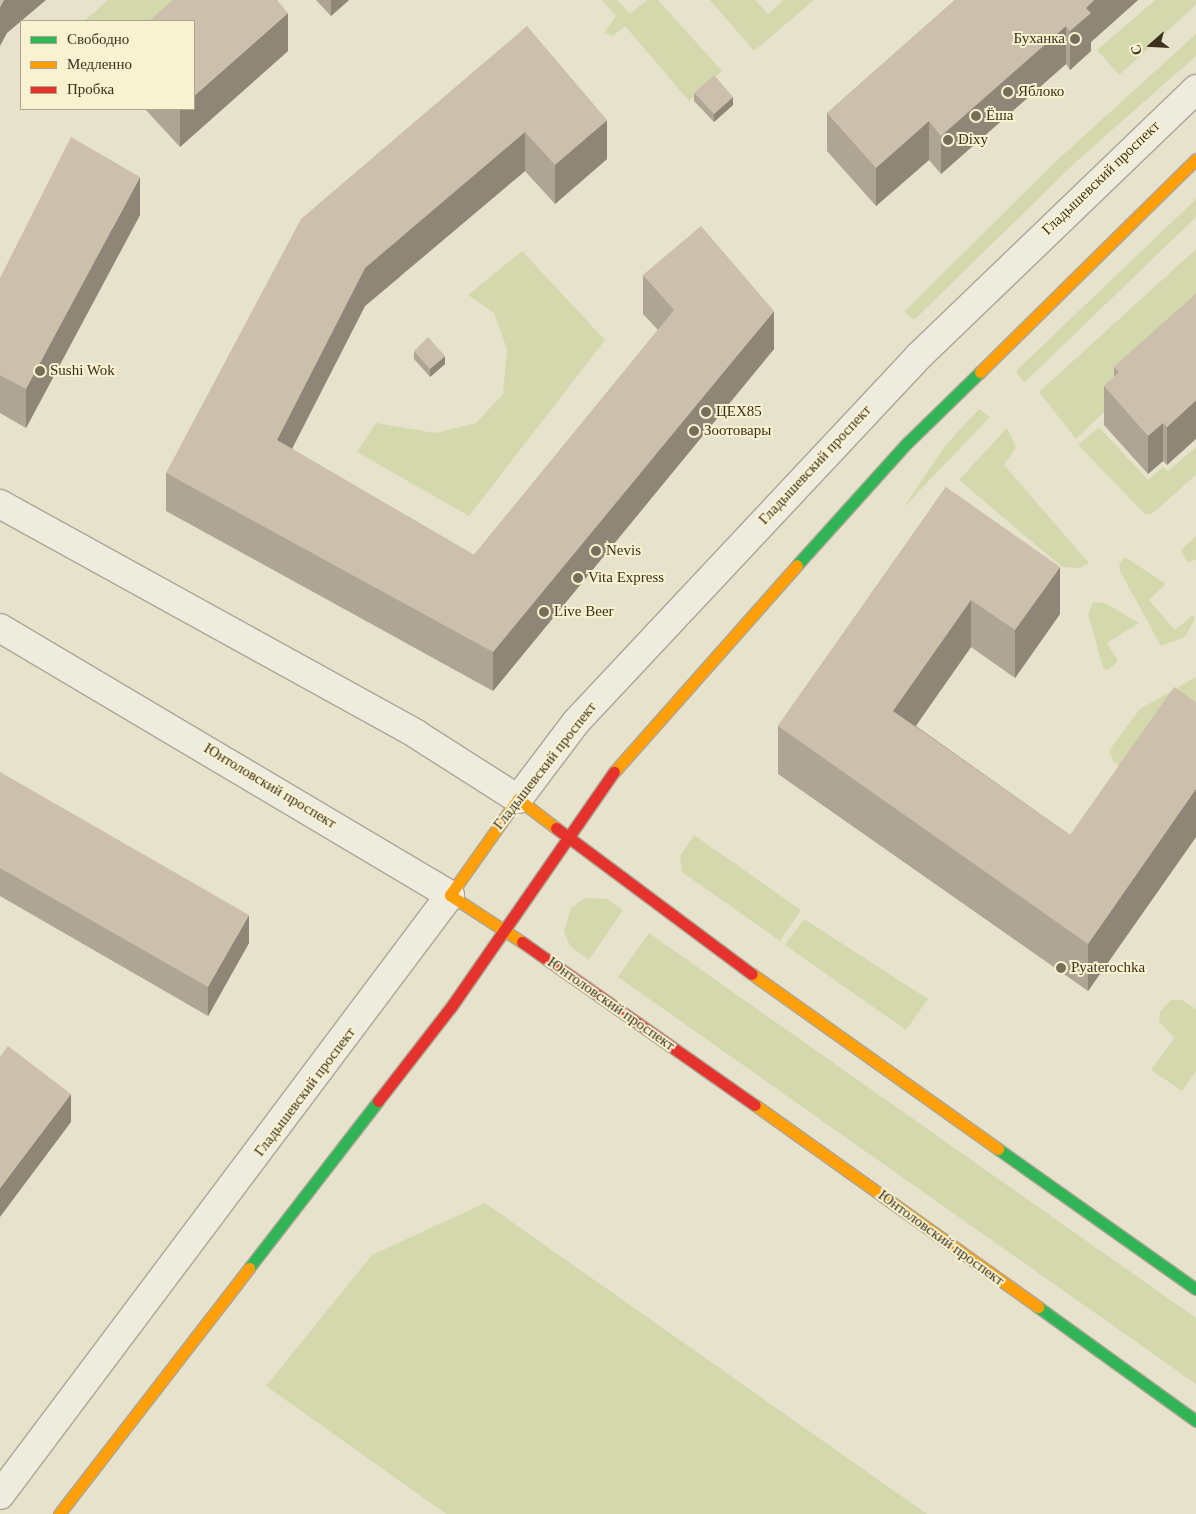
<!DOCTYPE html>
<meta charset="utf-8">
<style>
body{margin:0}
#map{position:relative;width:1196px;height:1514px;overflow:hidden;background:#e7e2cc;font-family:Georgia,serif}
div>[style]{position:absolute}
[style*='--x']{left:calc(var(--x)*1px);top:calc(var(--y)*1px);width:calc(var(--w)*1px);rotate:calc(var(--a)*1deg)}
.green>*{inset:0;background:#d4d9ad}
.roads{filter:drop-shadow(1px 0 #aca695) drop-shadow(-1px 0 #aca695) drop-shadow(0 1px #aca695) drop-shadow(0 -1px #aca695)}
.street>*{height:28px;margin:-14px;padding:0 14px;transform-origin:14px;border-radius:14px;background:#eeebdf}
.fast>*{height:11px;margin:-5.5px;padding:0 5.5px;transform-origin:5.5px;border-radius:5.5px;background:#30b455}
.slow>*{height:11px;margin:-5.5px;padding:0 5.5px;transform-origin:5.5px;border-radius:5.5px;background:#ff9f0a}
.jam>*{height:11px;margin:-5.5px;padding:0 5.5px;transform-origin:5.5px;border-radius:5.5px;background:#e5322d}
.wall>*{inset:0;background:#afa594}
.shaded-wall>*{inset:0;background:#8f8678}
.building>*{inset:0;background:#ccc0ac}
.dots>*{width:14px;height:14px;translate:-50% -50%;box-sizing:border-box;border:2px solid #f9f2d1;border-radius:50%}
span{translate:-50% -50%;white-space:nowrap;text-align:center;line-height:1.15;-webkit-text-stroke:4px #f9f2d1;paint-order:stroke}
.poi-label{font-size:15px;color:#3c2f1c}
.right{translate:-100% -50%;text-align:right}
.left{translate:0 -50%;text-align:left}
.street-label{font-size:15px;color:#3c2f1c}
.legend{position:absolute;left:20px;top:20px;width:175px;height:90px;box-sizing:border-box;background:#f9f2d1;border:1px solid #ada489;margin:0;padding:6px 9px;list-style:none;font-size:15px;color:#3c2f1c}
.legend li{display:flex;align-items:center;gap:10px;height:25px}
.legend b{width:25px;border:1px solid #ada489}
.north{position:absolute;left:1126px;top:20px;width:50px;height:50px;-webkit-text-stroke:4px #f9f2d1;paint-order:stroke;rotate:251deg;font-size:14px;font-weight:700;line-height:20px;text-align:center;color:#3c2f1c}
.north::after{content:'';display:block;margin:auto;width:18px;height:22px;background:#3c2f1c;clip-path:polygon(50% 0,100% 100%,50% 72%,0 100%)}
</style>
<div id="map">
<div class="green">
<i style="clip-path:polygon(108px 0,191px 0,167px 21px,84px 21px)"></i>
<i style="clip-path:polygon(602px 0,617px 0,630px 14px,647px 0,658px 0,722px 71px,689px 101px,625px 26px,613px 36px,604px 33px,616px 16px)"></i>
<i style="clip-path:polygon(710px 0,755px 0,768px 14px,784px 0,814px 0,754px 51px)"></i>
<i style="clip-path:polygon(1155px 0,1196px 0,1196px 5px,1119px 75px,1097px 50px)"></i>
<i style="clip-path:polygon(1196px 34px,1196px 56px,1078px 160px,914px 320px,904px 312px,1053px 164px)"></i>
<i style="clip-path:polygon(1196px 199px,1196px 217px,1024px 383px,1016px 371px)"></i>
<i style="clip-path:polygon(1196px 249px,1196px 324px,1076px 439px,1039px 392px)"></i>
<i style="clip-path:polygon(522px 251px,605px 340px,469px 516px,357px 452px,376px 423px,435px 433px,476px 423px,503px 394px,507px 349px,494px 313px,468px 295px)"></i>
<i style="clip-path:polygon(979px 409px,990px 417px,903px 508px,945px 446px)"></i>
<i style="clip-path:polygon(1099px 427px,1148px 480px,1163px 467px,1168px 471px,1196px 447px,1196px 475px,1153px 513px,1145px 514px,1078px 445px)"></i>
<i style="clip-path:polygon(1007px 428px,1016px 447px,1004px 465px,1089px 563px,1079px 568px,1062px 567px,959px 480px)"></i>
<i style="clip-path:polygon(1196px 536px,1196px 560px,1187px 562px,1181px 550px)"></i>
<i style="clip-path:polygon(1125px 557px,1166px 584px,1149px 600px,1175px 630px,1193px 615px,1195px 618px,1185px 637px,1161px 646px,1120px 571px,1119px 564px)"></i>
<i style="clip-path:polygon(1093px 602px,1105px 603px,1139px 623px,1107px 643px,1118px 661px,1108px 670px,1103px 668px,1088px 614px)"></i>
<i style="clip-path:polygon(1196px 677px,1196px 743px,1138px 779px,1114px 762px,1109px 752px,1113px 745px,1140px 709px)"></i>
<i style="clip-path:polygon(694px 835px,801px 910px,780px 941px,682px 872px,680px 856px)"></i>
<i style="clip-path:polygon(585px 898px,607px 899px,623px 910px,589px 960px,570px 946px,564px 931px,571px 908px)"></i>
<i style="clip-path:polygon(804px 919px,928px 999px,906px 1030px,785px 945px)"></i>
<i style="clip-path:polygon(649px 933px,1196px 1318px,1196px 1384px,618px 977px)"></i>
<i style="clip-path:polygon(1171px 1000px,1182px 1000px,1196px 1009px,1196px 1072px,1182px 1091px,1151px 1070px,1174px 1038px,1159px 1021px,1160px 1012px)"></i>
<i style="clip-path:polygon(485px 1203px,927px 1514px,446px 1514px,266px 1386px,372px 1255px)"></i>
</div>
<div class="roads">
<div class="street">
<i style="--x:0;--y:504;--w:475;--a:28.9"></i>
<i style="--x:416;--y:734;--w:121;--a:32.5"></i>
<i style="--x:518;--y:799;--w:96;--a:-53"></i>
<i style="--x:576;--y:722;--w:502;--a:-46.86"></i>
<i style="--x:919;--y:356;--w:385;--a:-43.9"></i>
<i style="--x:0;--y:628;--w:523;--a:30.68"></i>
<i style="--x:450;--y:895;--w:750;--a:126.87"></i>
</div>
<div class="fast">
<i style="--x:797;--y:565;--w:164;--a:-48"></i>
<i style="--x:907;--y:443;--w:102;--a:-44.2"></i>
<i style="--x:998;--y:1149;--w:242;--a:35.3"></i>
<i style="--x:249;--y:1268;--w:211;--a:-52.3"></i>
<i style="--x:1038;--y:1307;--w:195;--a:35.8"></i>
</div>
<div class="slow">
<i style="--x:980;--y:372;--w:303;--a:-44.6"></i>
<i style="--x:614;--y:772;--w:276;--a:-48.5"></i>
<i style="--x:522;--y:942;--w:86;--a:-146.9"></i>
<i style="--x:450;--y:895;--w:118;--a:-54.7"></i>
<i style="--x:518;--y:799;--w:48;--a:37.3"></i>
<i style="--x:752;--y:974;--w:302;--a:35.4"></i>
<i style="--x:755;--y:1105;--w:348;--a:35.5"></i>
<i style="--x:59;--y:1514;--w:311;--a:-52.3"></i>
</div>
<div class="jam">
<i style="--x:556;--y:828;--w:244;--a:36.7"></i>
<i style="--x:522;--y:942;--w:284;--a:35"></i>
<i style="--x:378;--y:1101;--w:119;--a:-52.2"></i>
<i style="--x:451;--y:1007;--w:286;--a:-55.3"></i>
</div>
</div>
<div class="wall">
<i style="clip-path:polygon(316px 0,349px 0,331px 16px)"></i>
<i style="clip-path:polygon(955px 0,1138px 0,1091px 42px,1091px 51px,1070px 70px,1066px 64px,941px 174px,929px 160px,876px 206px,827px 151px,827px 113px)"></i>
<i style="clip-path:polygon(527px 26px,607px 159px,555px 204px,525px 171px,365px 306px,292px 449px,474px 555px,658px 330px,643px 314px,643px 275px,774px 349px,493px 691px,166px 511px,166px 473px)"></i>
<i style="clip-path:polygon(288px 51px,180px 147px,145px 109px,194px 109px)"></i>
<i style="clip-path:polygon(694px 93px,733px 105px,714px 122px,694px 101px)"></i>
<i style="clip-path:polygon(140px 215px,26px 428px,0 413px,0 278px)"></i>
<i style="clip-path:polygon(1196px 294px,1167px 465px,1163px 461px,1148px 474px,1104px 425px,1104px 386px,1114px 377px,1114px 367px)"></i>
<i style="clip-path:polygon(414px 351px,445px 364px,430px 377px,414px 359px)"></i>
<i style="clip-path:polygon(946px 487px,1060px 614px,1015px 678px,971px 647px,916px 726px,1070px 835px,1196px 702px,1196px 837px,1088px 991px,778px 774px,778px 726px)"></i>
<i style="clip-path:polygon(0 772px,249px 943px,208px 1016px,0 896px)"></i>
</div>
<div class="shaded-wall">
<i style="clip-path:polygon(4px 0,46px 0,7px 33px,0 46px,0 7px)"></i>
<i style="clip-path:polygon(331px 0,349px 0,331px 16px)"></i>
<i style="clip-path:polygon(1094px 0,1138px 0,1091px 42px,1091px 51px,1070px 70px,1070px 31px,1086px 8px)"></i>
<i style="clip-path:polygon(288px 13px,288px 51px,180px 147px,180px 109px,194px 109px,194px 96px)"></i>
<i style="clip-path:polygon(1066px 26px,1066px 64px,941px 174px,941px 136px)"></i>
<i style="clip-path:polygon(733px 97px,733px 105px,714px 122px,714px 114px)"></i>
<i style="clip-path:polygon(607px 120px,607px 159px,555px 204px,555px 165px)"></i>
<i style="clip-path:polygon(929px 121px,929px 160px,876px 206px,876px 168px)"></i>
<i style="clip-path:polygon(525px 132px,525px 171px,365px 306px,277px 478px,277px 440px,365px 268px)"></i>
<i style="clip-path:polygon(140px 177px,140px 215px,26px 428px,26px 389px)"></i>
<i style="clip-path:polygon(774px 311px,774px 349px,493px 691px,493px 652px)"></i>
<i style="clip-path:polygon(445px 356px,445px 364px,430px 377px,430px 369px)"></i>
<i style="clip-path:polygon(1196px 400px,1196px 439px,1167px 465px,1167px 427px)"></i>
<i style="clip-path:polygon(1163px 423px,1163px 461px,1148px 474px,1148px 436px)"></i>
<i style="clip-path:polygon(1060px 567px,1060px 614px,1015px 678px,1015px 630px)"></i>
<i style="clip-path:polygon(971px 600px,971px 647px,893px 758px,893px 711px)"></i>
<i style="clip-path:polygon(1196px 789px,1196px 837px,1088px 991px,1088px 944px)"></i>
<i style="clip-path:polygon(249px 915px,249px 943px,208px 1016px,208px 987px)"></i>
<i style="clip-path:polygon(71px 1094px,71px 1122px,0 1217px,0 1188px)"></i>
</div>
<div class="building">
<i style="clip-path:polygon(0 0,4px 0,0 7px)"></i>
<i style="clip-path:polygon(173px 0,277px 0,288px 13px,194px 96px,194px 21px,149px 21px)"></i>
<i style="clip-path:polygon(955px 0,1094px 0,1086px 8px,1091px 13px,1070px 31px,1066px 26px,941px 136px,929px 121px,876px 168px,827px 113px)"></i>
<i style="clip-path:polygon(527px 26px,607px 120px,555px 165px,525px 132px,365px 268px,277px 440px,474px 555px,674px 310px,643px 275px,701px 226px,774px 311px,493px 652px,166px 473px,301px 219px)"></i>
<i style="clip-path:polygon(714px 75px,733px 97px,714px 114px,694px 93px)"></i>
<i style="clip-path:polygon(71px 137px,140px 177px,26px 389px,0 375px,0 278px)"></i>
<i style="clip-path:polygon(1196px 294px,1196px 400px,1167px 427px,1163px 423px,1148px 436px,1104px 386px,1119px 372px,1114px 367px)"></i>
<i style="clip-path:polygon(428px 337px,445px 356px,430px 369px,414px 351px)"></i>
<i style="clip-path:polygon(946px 487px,1060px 567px,1015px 630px,971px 600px,893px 711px,1070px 835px,1174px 687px,1196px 702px,1196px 789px,1088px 944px,778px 726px)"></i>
<i style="clip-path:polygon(0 772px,249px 915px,208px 987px,0 868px)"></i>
<i style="clip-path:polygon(8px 1046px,71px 1094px,0 1188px,0 1057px)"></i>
</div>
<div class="dots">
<i style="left:1075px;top:39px;background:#786e5a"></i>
<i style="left:1008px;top:92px;background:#786e5a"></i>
<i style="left:976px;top:116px;background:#786e5a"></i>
<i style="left:948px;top:140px;background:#786e5a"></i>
<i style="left:40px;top:371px;background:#786e5a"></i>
<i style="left:706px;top:412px;background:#786e5a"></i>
<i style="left:694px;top:431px;background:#786e5a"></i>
<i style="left:596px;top:551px;background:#786e5a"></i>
<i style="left:578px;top:578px;background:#786e5a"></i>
<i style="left:544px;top:612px;background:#786e5a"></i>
<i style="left:1061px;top:968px;background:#786e5a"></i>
</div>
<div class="poi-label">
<span class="right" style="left:1065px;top:39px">Буханка</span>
<span class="left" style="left:1018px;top:92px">Яблоко</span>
<span class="left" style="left:986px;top:116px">Ёша</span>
<span class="left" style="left:958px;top:140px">Dixy</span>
<span class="left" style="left:50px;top:371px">Sushi Wok</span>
<span class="left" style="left:716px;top:412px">ЦЕХ85</span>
<span class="left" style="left:704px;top:431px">Зоотовары</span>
<span class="left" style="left:606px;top:551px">Nevis</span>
<span class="left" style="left:588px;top:578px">Vita Express</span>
<span class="left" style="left:554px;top:612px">Live Beer</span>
<span class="left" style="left:1071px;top:968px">Pyaterochka</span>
</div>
<div class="street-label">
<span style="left:1101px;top:178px;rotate:-44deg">Гладышевский проспект</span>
<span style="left:815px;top:465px;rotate:-47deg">Гладышевский проспект</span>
<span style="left:545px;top:766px;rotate:-52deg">Гладышевский проспект</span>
<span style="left:270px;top:786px;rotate:31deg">Юнтоловский проспект</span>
<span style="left:611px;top:1004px;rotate:35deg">Юнтоловский проспект</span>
<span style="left:305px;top:1092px;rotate:-53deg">Гладышевский проспект</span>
<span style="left:941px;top:1238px;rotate:36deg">Юнтоловский проспект</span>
</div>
<ul class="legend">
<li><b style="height:6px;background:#30b455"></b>Свободно</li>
<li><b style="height:6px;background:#ff9f0a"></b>Медленно</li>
<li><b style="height:6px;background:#e5322d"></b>Пробка</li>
</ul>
<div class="north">С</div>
</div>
